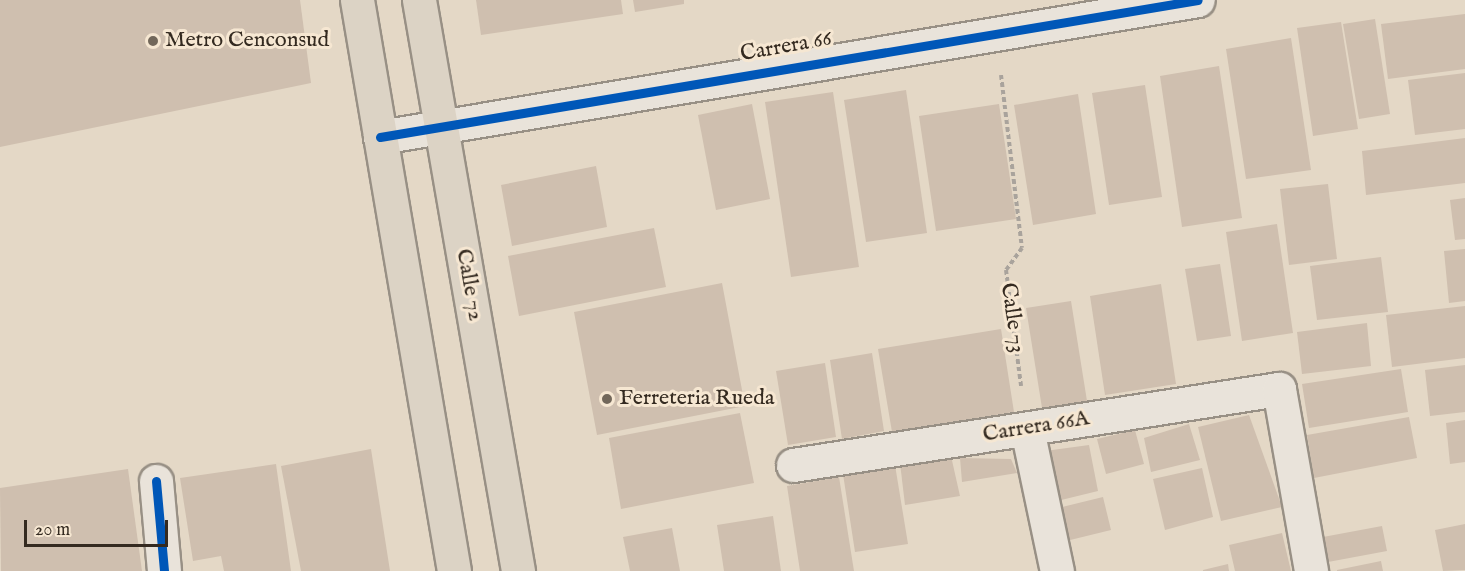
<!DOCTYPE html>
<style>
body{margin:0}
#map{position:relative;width:1465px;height:571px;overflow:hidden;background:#e4d8c6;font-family:"IM FELL English",serif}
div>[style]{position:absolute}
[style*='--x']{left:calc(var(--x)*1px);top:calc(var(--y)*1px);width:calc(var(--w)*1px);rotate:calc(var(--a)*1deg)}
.building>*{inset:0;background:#cfbfaf}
.path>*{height:4px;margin-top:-2px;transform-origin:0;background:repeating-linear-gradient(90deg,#a9a39c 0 4.5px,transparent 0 7.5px)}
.roads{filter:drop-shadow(2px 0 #989085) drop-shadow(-2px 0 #989085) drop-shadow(0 2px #989085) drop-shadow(0 -2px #989085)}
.minor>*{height:33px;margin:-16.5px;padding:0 16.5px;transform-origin:16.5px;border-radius:16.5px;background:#e9e3da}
.major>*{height:33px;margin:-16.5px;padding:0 16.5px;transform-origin:16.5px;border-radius:16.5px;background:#dcd3c5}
.cycleway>*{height:9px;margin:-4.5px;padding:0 4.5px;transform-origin:4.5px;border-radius:4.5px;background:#0057b8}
.dots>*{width:16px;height:16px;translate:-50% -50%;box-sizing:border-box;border:3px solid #f6e7d2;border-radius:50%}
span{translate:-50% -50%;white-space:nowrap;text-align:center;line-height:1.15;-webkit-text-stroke:6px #f6e7d2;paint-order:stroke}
.poi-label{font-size:22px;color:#342a20}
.left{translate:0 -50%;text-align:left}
.street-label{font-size:22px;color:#342a20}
.scale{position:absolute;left:24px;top:520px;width:144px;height:27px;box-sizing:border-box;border:3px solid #342a20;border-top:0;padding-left:8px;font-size:18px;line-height:21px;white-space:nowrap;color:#342a20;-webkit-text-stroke:4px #f6e7d2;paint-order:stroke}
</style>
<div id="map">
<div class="building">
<i style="clip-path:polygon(0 0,300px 0,311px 83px,0 147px)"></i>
<i style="clip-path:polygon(476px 0,621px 0,623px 14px,481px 35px)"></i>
<i style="clip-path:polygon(633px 0,684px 0,684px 4px,635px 12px)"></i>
<i style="clip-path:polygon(1465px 14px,1465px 69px,1388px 79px,1381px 24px)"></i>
<i style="clip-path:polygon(1375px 19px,1390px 114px,1359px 119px,1343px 24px)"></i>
<i style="clip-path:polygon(1341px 22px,1358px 129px,1313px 136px,1297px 28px)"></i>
<i style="clip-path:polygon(1291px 38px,1311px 170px,1246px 179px,1226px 49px)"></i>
<i style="clip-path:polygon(1219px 66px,1242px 218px,1182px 227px,1160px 76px)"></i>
<i style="clip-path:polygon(1465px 73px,1465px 129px,1415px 135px,1408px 80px)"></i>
<i style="clip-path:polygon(1145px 85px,1162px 197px,1109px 205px,1092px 93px)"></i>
<i style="clip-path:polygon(906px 90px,927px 233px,866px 242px,844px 100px)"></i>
<i style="clip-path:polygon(833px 92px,859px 267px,791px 277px,765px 102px)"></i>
<i style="clip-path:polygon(1078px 94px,1096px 214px,1033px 225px,1014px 105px)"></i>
<i style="clip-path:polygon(752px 104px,770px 199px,716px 210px,698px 115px)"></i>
<i style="clip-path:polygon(999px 104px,1016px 219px,936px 231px,919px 116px)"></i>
<i style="clip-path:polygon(1465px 138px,1465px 183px,1366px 195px,1362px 151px)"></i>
<i style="clip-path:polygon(596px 166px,607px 227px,512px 246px,501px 185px)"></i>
<i style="clip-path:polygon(1328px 184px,1337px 259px,1289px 265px,1280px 189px)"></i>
<i style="clip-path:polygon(1465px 198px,1465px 239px,1455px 240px,1450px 200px)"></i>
<i style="clip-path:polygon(1277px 224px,1293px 333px,1242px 341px,1226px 232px)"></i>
<i style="clip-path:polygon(654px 228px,666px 287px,519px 316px,508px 256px)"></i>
<i style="clip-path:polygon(1465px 249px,1465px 301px,1449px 303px,1444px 251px)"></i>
<i style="clip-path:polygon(1381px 257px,1388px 312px,1317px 320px,1310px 266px)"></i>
<i style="clip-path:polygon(1220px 264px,1231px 336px,1197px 341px,1185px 269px)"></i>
<i style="clip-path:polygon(722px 283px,745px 406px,597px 435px,574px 312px)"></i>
<i style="clip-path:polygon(1161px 284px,1176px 384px,1105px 395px,1090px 296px)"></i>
<i style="clip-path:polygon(1071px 301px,1087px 401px,1042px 408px,1026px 308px)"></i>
<i style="clip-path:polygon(1465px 306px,1465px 358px,1392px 367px,1386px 315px)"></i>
<i style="clip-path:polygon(1367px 323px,1371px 366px,1302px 374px,1297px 332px)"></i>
<i style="clip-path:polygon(1001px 329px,1014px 412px,892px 432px,878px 349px)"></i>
<i style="clip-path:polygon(872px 353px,884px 431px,842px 439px,830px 360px)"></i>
<i style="clip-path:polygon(825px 363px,836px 437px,788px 445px,776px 371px)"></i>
<i style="clip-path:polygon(1465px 365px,1465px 412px,1430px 416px,1425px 370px)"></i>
<i style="clip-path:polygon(1401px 369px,1408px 412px,1309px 428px,1302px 384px)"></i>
<i style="clip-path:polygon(740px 413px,754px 483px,621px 509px,609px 438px)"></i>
<i style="clip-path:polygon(1249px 415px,1282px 507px,1221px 521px,1198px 427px)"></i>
<i style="clip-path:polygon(1409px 417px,1417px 458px,1314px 478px,1307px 435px)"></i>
<i style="clip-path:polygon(1465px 420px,1465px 462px,1450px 464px,1446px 423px)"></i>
<i style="clip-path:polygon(1189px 424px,1200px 460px,1151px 472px,1144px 438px)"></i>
<i style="clip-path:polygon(1135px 430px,1144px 464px,1106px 474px,1097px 439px)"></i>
<i style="clip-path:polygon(1089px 445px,1098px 491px,1053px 502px,1045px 451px)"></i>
<i style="clip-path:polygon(371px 449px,390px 571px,301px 571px,281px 466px)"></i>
<i style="clip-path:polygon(951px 456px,960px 496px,905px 505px,900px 463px)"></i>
<i style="clip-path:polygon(960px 458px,1011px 459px,1017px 473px,962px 482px)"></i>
<i style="clip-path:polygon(276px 464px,291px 571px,224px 571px,221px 556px,193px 561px,180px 478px)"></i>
<i style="clip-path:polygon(895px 465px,908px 544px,855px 552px,843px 474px)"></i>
<i style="clip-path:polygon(1202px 468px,1213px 517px,1165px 530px,1153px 479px)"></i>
<i style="clip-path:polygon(128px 469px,142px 571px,1px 571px,0 488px)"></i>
<i style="clip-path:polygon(839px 477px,854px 571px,800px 571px,787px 486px)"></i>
<i style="clip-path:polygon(1103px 497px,1111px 530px,1062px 542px,1054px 509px)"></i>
<i style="clip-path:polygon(773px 516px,781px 571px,724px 571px,717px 525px)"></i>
<i style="clip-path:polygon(1465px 524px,1465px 570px,1443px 571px,1435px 530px)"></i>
<i style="clip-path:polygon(1382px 526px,1387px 551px,1328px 562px,1323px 537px)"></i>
<i style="clip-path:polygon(672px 528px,680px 571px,630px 571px,623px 537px)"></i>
<i style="clip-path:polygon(1282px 533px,1291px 571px,1235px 571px,1229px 545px)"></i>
<i style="clip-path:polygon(1381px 561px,1383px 571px,1337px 571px,1337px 570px)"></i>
<i style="clip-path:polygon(1228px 564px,1229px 571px,1203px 571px,1203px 570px)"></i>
</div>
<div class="path">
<i style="--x:1001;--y:75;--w:174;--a:83.1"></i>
<i style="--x:1022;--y:248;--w:27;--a:126"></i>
<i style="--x:1006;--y:270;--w:117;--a:82.6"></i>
</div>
<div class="roads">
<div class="minor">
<i style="--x:380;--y:137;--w:829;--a:-9.51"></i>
<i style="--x:1027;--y:429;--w:145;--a:78.1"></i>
<i style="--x:793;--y:465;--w:492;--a:-8.9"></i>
<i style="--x:1279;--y:389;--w:185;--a:80"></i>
<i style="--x:156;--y:481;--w:90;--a:84.9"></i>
</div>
<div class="major">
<i style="--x:357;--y:0;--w:579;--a:80.36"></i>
<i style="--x:419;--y:0;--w:580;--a:80.16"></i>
</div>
</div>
<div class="cycleway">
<i style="--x:380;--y:137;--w:829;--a:-9.51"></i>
<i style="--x:156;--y:481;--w:90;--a:84.9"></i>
</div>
<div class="dots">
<i style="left:153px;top:41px;background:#72675a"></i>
<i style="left:607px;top:399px;background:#72675a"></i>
</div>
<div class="poi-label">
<span class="left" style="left:165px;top:41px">Metro Cenconsud</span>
<span class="left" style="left:619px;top:399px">Ferreteria Rueda</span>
</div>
<div class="street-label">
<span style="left:786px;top:47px;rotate:-10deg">Carrera 66</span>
<span style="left:469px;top:285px;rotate:80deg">Calle 72</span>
<span style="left:1012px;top:318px;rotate:82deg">Calle 73</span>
<span style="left:1036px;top:427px;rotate:-9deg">Carrera 66A</span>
</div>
<div class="scale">20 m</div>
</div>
